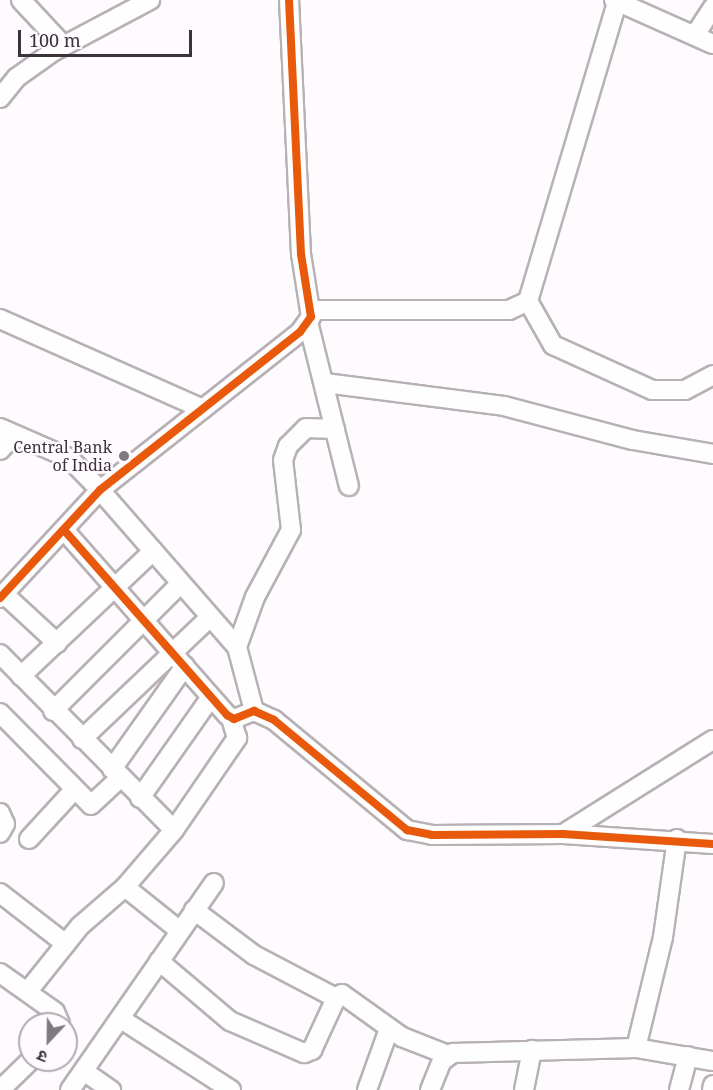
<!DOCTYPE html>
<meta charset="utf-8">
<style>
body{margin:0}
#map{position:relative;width:713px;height:1090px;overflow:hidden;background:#fefbfe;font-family:"Noto Serif","Noto Sans Devanagari",serif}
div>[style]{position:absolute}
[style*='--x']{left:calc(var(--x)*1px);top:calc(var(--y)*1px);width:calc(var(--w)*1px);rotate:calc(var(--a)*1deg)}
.roads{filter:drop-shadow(2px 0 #b7b1b6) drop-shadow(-2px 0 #b7b1b6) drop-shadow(0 2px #b7b1b6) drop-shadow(0 -2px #b7b1b6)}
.minor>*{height:18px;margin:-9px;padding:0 9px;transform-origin:9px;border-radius:9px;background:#fffeff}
.cycleway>*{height:8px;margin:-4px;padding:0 4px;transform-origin:4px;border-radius:4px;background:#e8590c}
.dots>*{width:16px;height:16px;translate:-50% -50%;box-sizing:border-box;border:3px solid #fffaff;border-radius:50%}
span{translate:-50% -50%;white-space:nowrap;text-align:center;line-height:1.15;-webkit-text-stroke:5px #fffaff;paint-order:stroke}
.poi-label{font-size:16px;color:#3c323c}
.right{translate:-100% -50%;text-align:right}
.north{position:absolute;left:18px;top:1012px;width:60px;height:60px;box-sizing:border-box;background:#fffaff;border:2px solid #b1aab1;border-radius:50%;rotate:202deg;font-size:16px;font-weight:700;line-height:24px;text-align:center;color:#3c323c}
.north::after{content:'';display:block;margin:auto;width:21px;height:27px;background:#807880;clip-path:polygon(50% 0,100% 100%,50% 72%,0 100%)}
.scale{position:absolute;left:18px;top:30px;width:174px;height:27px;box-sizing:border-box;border:3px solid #3c323c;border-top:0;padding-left:8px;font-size:18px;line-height:21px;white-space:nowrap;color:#3c323c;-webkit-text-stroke:4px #fffaff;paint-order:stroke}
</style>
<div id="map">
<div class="roads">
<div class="minor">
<i style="--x:21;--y:0;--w:62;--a:47"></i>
<i style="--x:614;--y:0;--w:108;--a:24"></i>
<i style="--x:695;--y:35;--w:33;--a:-57"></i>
<i style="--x:0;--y:98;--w:26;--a:-51"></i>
<i style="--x:16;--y:78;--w:47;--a:-35.4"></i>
<i style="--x:54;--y:51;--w:109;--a:-28"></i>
<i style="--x:528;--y:301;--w:51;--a:60.4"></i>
<i style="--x:553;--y:345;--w:109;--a:24.4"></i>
<i style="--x:652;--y:390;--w:33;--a:0"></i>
<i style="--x:685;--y:390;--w:32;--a:-28"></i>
<i style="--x:311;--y:310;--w:198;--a:0"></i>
<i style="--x:509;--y:310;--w:21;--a:-25"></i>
<i style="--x:528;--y:301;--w:314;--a:-73.4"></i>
<i style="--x:0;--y:319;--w:222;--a:23.9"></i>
<i style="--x:308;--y:322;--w:169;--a:76"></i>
<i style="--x:325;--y:383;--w:180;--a:7.3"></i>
<i style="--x:504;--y:406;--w:133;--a:14.8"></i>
<i style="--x:633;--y:440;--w:81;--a:9.9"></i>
<i style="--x:0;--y:428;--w:75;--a:23.5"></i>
<i style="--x:69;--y:458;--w:45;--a:45.9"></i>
<i style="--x:100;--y:490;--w:208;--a:48.9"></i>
<i style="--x:237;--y:647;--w:66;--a:75.1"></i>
<i style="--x:0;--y:450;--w:21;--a:-47"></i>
<i style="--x:64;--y:530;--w:247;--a:48.6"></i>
<i style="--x:227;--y:715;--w:8;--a:30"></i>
<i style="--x:234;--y:719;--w:22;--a:-22"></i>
<i style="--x:254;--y:711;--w:22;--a:24"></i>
<i style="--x:274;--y:720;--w:173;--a:39.6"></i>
<i style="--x:407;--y:830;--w:25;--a:11"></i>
<i style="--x:432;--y:835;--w:131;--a:-0.4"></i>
<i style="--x:563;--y:834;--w:150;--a:3.8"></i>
<i style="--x:5;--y:595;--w:71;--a:42.7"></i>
<i style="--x:0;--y:598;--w:147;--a:-47.2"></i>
<i style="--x:100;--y:490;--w:255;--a:-38.3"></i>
<i style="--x:300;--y:332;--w:19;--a:-54"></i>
<i style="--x:311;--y:317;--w:64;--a:-99"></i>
<i style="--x:301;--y:254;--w:254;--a:-92.7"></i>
<i style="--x:237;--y:647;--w:53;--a:-70.2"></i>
<i style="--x:255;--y:597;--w:76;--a:-61.8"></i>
<i style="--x:291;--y:530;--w:70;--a:-96.5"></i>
<i style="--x:283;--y:460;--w:15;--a:-70"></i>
<i style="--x:288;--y:446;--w:25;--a:-45"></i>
<i style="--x:306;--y:428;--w:29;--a:2"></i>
<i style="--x:0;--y:654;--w:247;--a:45.3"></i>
<i style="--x:21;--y:676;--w:182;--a:-43.4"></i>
<i style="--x:53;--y:711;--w:181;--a:-45"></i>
<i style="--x:0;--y:713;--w:129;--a:45.3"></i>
<i style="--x:91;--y:805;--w:40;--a:-43"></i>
<i style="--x:82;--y:739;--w:177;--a:-43.6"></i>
<i style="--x:112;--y:769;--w:126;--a:-54.7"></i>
<i style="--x:140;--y:798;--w:123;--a:-54.9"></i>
<i style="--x:0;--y:813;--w:12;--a:66"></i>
<i style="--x:5;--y:824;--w:10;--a:119"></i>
<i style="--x:563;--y:834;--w:177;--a:-32.1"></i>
<i style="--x:29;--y:839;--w:67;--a:-47.4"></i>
<i style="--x:125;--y:887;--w:70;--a:38.7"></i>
<i style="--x:0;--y:893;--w:83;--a:37.7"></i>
<i style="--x:194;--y:910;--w:75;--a:36.9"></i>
<i style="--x:254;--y:955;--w:93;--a:27.7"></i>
<i style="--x:159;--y:961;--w:93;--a:40.2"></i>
<i style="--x:230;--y:1021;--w:81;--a:23.4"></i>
<i style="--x:304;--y:1053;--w:9;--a:-21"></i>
<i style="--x:312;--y:1050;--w:57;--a:-65.2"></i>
<i style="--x:336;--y:998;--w:7;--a:-34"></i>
<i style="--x:342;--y:994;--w:74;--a:35.6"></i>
<i style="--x:402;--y:1037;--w:49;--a:21.4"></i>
<i style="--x:0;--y:973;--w:67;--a:35.3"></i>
<i style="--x:55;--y:1012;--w:13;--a:67"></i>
<i style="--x:28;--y:991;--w:83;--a:-51.3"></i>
<i style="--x:80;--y:926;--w:60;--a:-40.9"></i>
<i style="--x:125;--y:887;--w:75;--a:-49.3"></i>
<i style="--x:174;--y:830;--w:112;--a:-55.6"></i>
<i style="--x:237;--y:738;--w:21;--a:-107"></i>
<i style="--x:121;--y:1019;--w:131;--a:32.8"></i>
<i style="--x:636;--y:1048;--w:114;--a:-76.3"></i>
<i style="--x:663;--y:937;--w:99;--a:-81.9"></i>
<i style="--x:85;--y:1072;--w:32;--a:35"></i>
<i style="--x:0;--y:1090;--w:43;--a:-44.1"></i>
<i style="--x:70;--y:1090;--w:252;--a:-55.2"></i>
<i style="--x:367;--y:1090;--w:65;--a:-70.2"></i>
<i style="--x:430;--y:1090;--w:31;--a:-68"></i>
<i style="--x:442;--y:1061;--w:14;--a:-36"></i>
<i style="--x:453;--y:1053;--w:183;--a:-1.6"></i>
<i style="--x:636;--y:1048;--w:78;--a:9.6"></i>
<i style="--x:524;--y:1090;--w:41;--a:-78.7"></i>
<i style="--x:679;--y:1090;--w:35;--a:-75"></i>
<i style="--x:712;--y:1090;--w:5;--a:-79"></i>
</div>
</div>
<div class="cycleway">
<i style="--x:64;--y:530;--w:247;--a:48.6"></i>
<i style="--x:227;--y:715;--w:8;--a:30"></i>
<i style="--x:234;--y:719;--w:22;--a:-22"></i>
<i style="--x:254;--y:711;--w:22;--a:24"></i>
<i style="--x:274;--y:720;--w:173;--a:39.6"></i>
<i style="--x:407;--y:830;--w:25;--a:11"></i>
<i style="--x:432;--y:835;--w:131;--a:-0.4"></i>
<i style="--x:563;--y:834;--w:150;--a:3.8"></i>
<i style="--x:0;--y:598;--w:147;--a:-47.2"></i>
<i style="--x:100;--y:490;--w:255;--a:-38.3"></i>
<i style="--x:300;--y:332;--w:19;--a:-54"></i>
<i style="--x:311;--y:317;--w:64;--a:-99"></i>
<i style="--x:301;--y:254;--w:254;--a:-92.7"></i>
</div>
<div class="dots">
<i style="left:124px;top:456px;background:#807880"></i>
</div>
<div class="poi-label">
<span class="right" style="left:112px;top:456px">Central Bank<br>of India</span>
</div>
<div class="north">उ</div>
<div class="scale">100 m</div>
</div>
